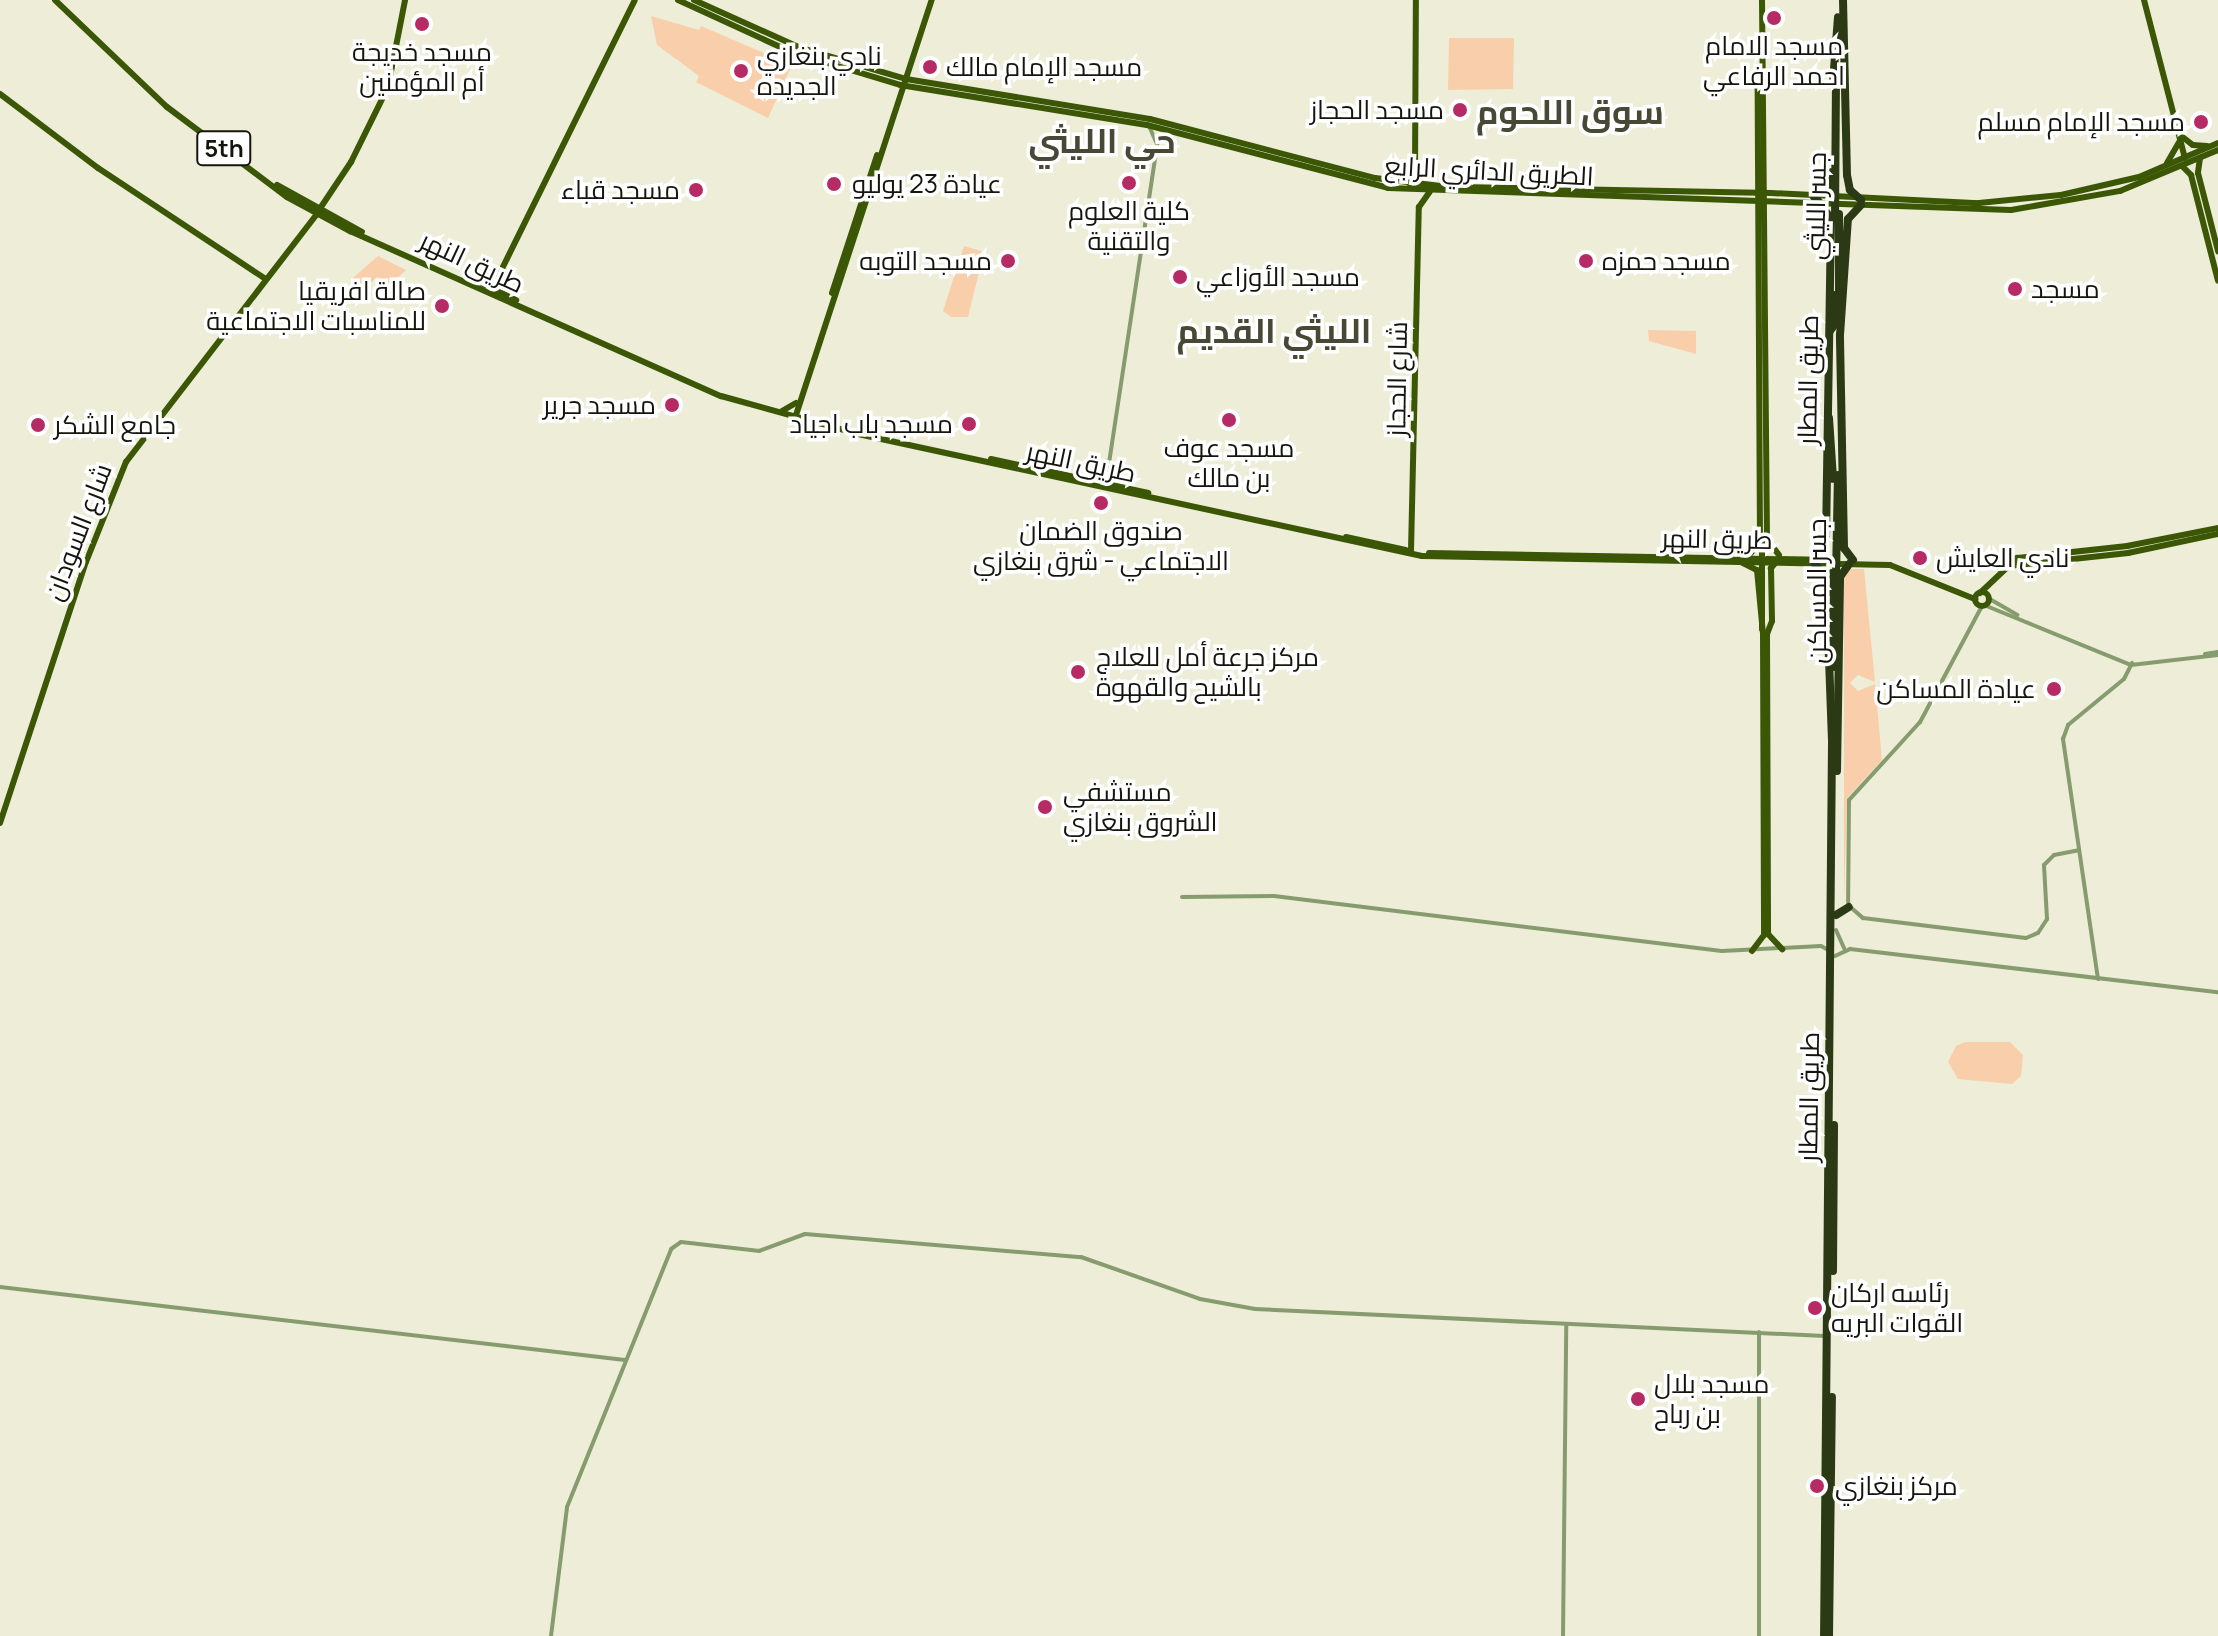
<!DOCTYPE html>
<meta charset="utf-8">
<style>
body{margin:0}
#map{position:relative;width:2218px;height:1636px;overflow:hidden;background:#ededd8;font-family:Manrope,Cairo,sans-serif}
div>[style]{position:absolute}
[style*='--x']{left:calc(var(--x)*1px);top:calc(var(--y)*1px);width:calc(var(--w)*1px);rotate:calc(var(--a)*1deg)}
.green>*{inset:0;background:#f8cfaa}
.minor>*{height:4px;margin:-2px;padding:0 2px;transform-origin:2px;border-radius:2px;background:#879c6e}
.major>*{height:6px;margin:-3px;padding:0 3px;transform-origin:3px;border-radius:3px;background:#3b5706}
.major>.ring{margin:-3px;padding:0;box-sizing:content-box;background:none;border:6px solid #3b5706;border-radius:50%}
.highway>*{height:8px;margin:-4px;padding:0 4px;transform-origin:4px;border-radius:4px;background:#2b3a15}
.dots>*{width:22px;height:22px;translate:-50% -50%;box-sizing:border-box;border:4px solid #fff;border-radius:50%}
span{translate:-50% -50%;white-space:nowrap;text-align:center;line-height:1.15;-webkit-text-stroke:7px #fff;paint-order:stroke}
.shield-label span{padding:2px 6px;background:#fff;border:2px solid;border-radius:6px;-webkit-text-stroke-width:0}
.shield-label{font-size:24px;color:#15150d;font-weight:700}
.poi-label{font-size:26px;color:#15150d}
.left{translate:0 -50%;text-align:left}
.right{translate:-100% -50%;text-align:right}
.street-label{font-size:26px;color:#15150d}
.district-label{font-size:34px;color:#484836;font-weight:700}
</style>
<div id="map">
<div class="green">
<i style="clip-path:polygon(651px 16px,699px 30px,701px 26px,792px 65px,768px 118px,696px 82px,699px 76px,657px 45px)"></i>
<i style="clip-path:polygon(1449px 38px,1514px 38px,1513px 89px,1448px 90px)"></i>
<i style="clip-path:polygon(964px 246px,984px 252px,968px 317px,951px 317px,943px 311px)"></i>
<i style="clip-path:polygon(378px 256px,406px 270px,388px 287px,377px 277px,356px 297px,353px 278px)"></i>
<i style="clip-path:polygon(1648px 330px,1696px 331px,1696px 354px,1649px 341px)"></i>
<i style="clip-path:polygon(1848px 569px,1864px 569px,1875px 682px,1858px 675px,1850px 683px,1858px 691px,1875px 684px,1882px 760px,1847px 798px,1844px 901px,1844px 573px)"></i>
<i style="clip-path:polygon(1965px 1042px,2010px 1042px,2023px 1055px,2021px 1076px,2012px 1084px,1958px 1079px,1948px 1062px,1956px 1046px)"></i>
</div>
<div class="minor">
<i style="--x:1158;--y:142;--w:18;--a:-34"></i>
<i style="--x:1106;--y:483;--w:343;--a:-81.4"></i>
<i style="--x:1157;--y:144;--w:17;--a:-114"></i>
<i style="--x:1988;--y:598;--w:34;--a:30"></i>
<i style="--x:1984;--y:605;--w:159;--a:22.2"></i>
<i style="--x:2131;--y:665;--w:88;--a:-6.6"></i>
<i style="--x:1982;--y:606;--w:132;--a:118.1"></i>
<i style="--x:1920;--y:722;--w:105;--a:132.3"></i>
<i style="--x:1849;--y:800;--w:105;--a:90.5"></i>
<i style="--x:1848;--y:905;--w:20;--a:41"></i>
<i style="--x:1863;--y:918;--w:164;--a:7"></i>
<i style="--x:2026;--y:938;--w:13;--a:-23"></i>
<i style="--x:2038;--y:933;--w:17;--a:-57"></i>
<i style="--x:2047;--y:919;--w:54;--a:-93.2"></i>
<i style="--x:2044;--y:865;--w:14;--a:-45"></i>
<i style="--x:2054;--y:855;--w:25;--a:-11"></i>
<i style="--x:2205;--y:654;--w:13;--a:-9"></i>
<i style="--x:1182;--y:897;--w:92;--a:-0.6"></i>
<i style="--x:1274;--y:896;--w:451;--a:7"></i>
<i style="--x:1722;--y:951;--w:99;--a:-2.9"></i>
<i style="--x:1821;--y:946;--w:10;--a:29"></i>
<i style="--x:1836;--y:930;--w:20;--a:66"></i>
<i style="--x:1835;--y:956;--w:17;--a:-25"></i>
<i style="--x:1850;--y:949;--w:371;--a:6.7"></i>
<i style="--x:2098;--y:979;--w:243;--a:-98.3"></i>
<i style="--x:2063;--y:739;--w:15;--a:-70"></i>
<i style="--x:2068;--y:725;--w:72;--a:-39.4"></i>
<i style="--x:2124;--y:679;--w:18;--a:-63"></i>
<i style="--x:0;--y:1287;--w:629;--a:6.66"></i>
<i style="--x:1759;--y:1332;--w:304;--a:90"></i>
<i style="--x:551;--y:1636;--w:130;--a:-82.9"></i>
<i style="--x:567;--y:1507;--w:278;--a:-68"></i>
<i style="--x:671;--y:1249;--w:12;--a:-35"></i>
<i style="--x:681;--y:1242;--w:79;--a:6.6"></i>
<i style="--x:759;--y:1251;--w:49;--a:-20.3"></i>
<i style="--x:805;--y:1234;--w:277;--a:4.8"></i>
<i style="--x:1081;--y:1257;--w:126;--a:19.4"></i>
<i style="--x:1200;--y:1299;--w:56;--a:10.3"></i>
<i style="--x:1255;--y:1309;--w:570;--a:2.72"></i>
<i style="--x:1563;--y:1636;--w:312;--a:-89.4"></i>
</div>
<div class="major">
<i style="--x:55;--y:0;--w:155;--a:43.7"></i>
<i style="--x:167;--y:107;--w:150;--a:36.9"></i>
<i style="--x:287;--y:197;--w:72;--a:28.4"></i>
<i style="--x:350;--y:231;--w:406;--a:24"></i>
<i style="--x:721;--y:396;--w:142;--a:15.5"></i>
<i style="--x:858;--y:434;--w:577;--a:12.21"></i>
<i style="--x:1422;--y:556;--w:468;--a:1.1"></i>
<i style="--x:1890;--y:565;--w:92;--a:21.8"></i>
<i style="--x:678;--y:0;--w:124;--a:24.7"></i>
<i style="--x:791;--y:52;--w:114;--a:16.8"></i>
<i style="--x:900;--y:85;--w:250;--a:9.2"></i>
<i style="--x:1147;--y:125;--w:249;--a:14.6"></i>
<i style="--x:1388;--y:188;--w:623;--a:2.02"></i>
<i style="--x:2011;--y:210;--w:111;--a:-9.9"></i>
<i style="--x:2120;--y:191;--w:106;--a:-22.7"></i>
<i style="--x:694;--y:0;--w:117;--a:24.2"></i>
<i style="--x:801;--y:48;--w:109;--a:16.4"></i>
<i style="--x:906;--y:79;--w:247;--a:9.3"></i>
<i style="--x:1150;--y:119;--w:233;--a:14.7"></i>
<i style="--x:1375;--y:178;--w:74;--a:7"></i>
<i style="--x:1762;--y:0;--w:540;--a:89.47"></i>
<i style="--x:1767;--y:540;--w:19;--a:51"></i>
<i style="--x:2144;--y:0;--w:163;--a:75.5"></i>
<i style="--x:0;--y:94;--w:123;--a:37.1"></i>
<i style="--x:98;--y:168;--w:201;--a:33.5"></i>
<i style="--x:2180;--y:135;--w:16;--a:38"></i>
<i style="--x:2193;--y:145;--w:14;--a:4"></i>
<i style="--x:2200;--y:158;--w:15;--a:98"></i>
<i style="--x:2198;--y:173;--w:81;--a:75.6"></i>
<i style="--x:2167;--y:163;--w:24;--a:-60"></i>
<i style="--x:2182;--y:166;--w:13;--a:45"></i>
<i style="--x:2191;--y:175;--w:109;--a:75.7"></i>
<i style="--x:1410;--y:184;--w:15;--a:-70"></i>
<i style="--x:1415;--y:170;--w:170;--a:-89.7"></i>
<i style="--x:277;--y:185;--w:97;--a:28.9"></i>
<i style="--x:1459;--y:187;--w:312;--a:1.1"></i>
<i style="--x:1771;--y:193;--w:208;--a:2.8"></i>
<i style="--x:1979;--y:203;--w:82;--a:-5.6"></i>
<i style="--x:2061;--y:195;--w:80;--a:-13"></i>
<i style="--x:2139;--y:177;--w:86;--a:-23.3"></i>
<i style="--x:319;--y:210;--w:58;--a:-56.3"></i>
<i style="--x:351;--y:162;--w:84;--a:-63.7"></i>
<i style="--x:388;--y:87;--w:89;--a:-78.9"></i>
<i style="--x:483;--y:284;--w:37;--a:26"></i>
<i style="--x:492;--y:289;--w:322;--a:-63.7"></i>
<i style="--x:832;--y:293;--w:145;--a:-71.9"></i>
<i style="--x:782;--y:411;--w:16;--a:-30"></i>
<i style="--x:796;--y:415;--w:437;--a:-71.9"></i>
<i style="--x:991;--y:459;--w:161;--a:12.2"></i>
<i style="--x:1346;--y:537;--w:61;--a:12.2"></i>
<i style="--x:1411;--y:551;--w:344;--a:-88.7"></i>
<i style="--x:1419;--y:207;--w:19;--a:-55"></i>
<i style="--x:1429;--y:553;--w:408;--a:1"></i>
<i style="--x:1751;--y:553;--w:15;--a:-53"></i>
<i style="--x:1760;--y:541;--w:453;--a:-90.3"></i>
<i style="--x:1778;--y:560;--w:11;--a:131"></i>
<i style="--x:1771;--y:568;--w:53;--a:88.9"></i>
<i style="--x:1772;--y:621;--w:14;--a:111"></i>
<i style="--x:1767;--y:634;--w:300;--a:89.8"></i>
<i style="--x:1768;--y:934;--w:21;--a:47"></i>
<i style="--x:1739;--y:561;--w:20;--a:27"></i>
<i style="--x:1757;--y:570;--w:63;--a:84.6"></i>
<i style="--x:1763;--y:633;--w:302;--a:89.8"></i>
<i style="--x:1764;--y:935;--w:20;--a:127"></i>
<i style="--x:2008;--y:566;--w:121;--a:-6.2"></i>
<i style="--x:2128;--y:553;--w:92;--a:-11.9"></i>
<i class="ring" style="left:1975px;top:592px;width:8px;height:8px"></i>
<i style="--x:1980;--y:593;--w:51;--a:-43.4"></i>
<i style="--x:2017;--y:558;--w:111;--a:-6.2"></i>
<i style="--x:2127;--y:546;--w:93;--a:-11.2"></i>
<i style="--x:1762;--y:629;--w:89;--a:-90"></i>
<i style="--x:0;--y:823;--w:275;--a:-71.8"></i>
<i style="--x:86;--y:562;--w:108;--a:-68.2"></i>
<i style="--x:126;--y:462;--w:313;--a:-52.4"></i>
</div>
<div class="highway">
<i style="--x:1843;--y:0;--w:175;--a:88.7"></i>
<i style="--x:1847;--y:175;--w:15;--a:79"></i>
<i style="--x:1850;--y:190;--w:15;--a:42"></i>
<i style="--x:1833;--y:82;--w:65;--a:-85.6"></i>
<i style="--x:1814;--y:197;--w:17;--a:-33"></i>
<i style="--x:1828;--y:188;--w:16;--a:-79"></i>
<i style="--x:1835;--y:221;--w:143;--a:-89.6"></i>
<i style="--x:1839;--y:297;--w:83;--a:-90"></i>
<i style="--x:1830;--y:331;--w:9;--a:-54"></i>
<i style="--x:1835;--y:324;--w:29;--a:-90"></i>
<i style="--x:1829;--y:418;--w:61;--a:86.2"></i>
<i style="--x:1813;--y:559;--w:24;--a:-57"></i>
<i style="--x:1826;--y:539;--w:320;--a:-89.1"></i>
<i style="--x:1831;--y:219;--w:21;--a:-125"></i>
<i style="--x:1853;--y:560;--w:15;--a:-127"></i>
<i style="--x:1844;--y:548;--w:213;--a:-91.1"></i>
<i style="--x:1840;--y:335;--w:116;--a:-86.1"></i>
<i style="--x:1848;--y:219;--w:19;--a:-47"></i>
<i style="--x:1815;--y:564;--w:17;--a:50"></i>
<i style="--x:1826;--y:577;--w:166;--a:87.9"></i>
<i style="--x:1832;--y:743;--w:893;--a:90.51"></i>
<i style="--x:1832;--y:573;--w:94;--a:89.4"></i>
<i style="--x:1836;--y:577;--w:102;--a:-88.9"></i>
<i style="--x:1837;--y:771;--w:194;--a:-89.1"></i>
<i style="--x:1840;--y:577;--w:16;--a:-55"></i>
<i style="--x:1836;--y:915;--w:15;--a:-32"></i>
<i style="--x:1833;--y:1271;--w:146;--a:-89.6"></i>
<i style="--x:1829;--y:1636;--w:239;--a:-89.3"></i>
</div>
<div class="dots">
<i style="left:1774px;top:18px;background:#b72b64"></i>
<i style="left:422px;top:24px;background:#b72b64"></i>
<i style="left:930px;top:67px;background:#b72b64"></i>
<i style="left:741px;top:71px;background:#b72b64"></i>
<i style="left:1460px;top:110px;background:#b72b64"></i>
<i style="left:2201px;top:122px;background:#b72b64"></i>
<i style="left:1129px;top:183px;background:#b72b64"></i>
<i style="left:834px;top:184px;background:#b72b64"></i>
<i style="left:696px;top:190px;background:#b72b64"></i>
<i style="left:1008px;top:261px;background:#b72b64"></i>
<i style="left:1586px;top:261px;background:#b72b64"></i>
<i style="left:1180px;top:277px;background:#b72b64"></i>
<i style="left:2015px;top:289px;background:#b72b64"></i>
<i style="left:442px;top:306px;background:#b72b64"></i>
<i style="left:672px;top:405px;background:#b72b64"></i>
<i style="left:1229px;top:420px;background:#b72b64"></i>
<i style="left:969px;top:424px;background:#b72b64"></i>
<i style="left:38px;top:425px;background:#b72b64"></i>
<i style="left:1101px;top:503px;background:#b72b64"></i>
<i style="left:1920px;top:558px;background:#b72b64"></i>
<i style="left:1078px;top:672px;background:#b72b64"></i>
<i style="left:2054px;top:689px;background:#b72b64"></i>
<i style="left:1045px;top:807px;background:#b72b64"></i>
<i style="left:1815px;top:1308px;background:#b72b64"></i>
<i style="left:1638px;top:1399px;background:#b72b64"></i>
<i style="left:1817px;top:1486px;background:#b72b64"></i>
</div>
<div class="shield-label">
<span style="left:224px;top:148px">5th</span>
</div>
<div class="poi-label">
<span style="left:1774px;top:61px">مسجد الامام<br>احمد الرفاعي</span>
<span style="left:422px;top:67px">مسجد خديجة<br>أم المؤمنين</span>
<span class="left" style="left:757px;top:71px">نادي بنغازي<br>الجديده</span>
<span class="left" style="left:946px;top:67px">مسجد الإمام مالك</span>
<span class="right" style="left:1444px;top:110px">مسجد الحجاز</span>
<span class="right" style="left:2185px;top:122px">مسجد الإمام مسلم</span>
<span class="left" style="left:852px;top:184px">عيادة 23 يوليو</span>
<span class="right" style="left:680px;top:190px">مسجد قباء</span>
<span style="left:1129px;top:226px">كلية العلوم<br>والتقنية</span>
<span class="right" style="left:992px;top:261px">مسجد التوبه</span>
<span class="left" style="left:1602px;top:261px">مسجد حمزه</span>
<span class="left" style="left:1196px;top:277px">مسجد الأوزاعي</span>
<span class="left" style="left:2031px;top:289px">مسجد</span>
<span class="right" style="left:426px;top:306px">صالة افريقيا<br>للمناسبات الاجتماعية</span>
<span class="right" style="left:656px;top:405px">مسجد جرير</span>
<span class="right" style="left:953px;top:424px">مسجد باب اجياد</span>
<span class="left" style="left:54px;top:425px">جامع الشكر</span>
<span style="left:1229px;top:463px">مسجد عوف<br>بن مالك</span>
<span style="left:1101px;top:546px">صندوق الضمان<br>الاجتماعي - شرق بنغازي</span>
<span class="left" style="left:1936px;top:558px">نادي العايش</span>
<span class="left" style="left:1096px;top:672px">مركز جرعة أمل للعلاج<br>بالشيح والقهوة</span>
<span class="right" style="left:2036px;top:689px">عيادة المساكن</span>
<span class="left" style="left:1063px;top:807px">مستشفي<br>الشروق بنغازي</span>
<span class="left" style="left:1831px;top:1308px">رئاسه اركان<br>القوات البريه</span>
<span class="left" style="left:1654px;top:1399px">مسجد بلال<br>بن رباح</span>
<span class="left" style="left:1835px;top:1486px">مركز بنغازي</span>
</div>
<div class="street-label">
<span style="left:1489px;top:171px;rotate:3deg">الطريق الدائري الرابع</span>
<span style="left:1816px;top:206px;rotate:-89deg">جسر الليثي</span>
<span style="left:472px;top:262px;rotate:25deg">طريق النهر</span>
<span style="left:1397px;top:379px;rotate:-89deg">شارع الحجاز</span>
<span style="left:1808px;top:380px;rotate:-89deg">طريق المطار</span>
<span style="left:1081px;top:462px;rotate:12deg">طريق النهر</span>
<span style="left:78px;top:532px;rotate:-69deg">شارع السودان</span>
<span style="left:1717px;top:539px;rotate:1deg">طريق النهر</span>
<span style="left:1817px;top:591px;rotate:-90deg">جسر المساكن</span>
<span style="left:1809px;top:1097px;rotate:-89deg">طريق المطار</span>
</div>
<div class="district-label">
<span style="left:1570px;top:112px">سوق اللحوم</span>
<span style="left:1102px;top:141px">حي الليثي</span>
<span style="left:1274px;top:331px">الليثي القديم</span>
</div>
</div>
